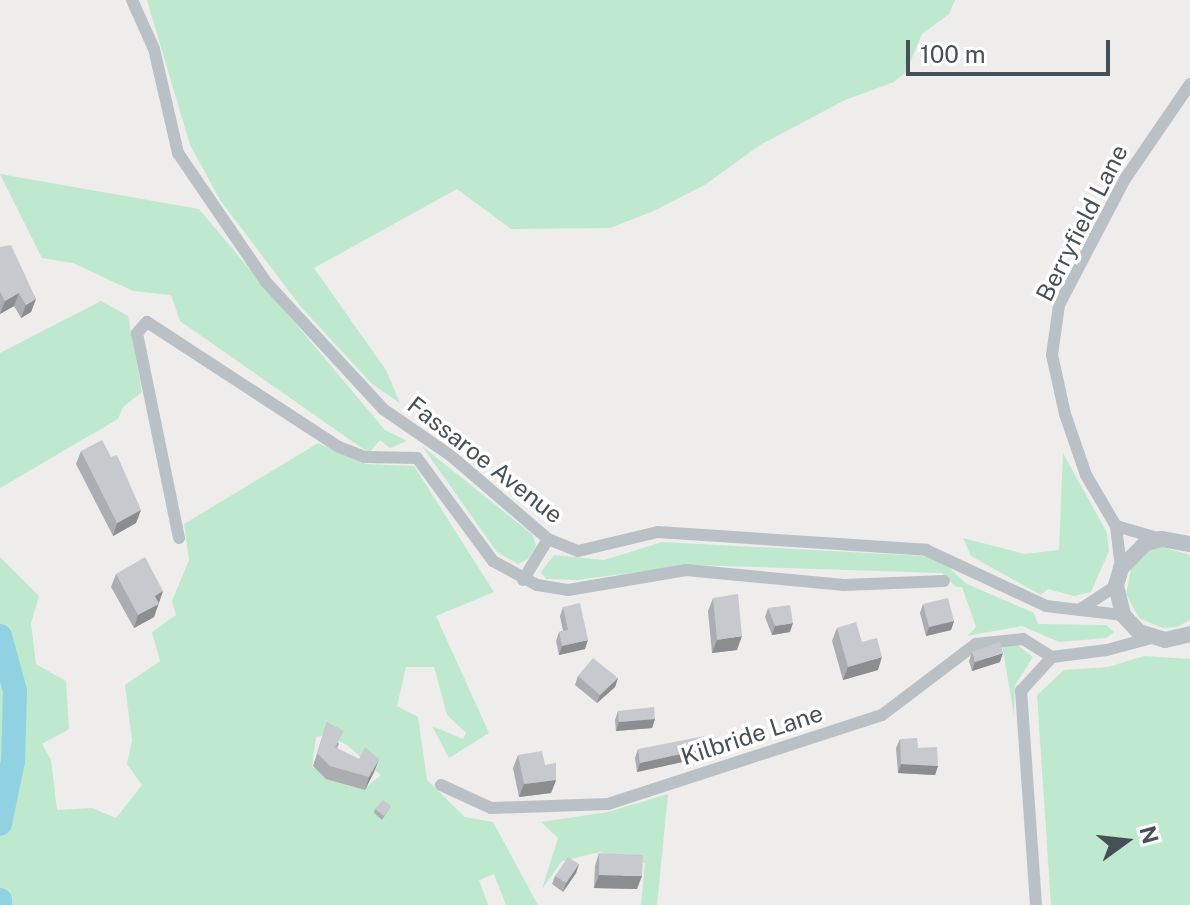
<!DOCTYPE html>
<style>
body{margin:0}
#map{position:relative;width:1190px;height:905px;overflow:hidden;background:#efecec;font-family:"Public Sans",sans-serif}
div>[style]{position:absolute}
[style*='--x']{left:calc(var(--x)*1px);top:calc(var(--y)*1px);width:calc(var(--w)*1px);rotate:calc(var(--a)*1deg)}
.green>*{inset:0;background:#bee9ce}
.river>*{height:24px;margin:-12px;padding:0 12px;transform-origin:12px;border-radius:12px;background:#90d2e1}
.minor>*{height:12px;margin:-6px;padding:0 6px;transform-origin:6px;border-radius:6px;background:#b9c1c7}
.tertiary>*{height:16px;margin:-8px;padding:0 8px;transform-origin:8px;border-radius:8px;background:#b9c1c7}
.wall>*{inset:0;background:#abadb2}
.shaded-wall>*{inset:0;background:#8b8d91}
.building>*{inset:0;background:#c7c9cf}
span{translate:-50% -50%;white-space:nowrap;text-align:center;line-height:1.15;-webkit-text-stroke:7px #fff;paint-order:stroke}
.street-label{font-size:24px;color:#475057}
.north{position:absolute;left:1086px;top:801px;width:80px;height:80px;-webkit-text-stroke:6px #fff;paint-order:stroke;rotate:75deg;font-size:22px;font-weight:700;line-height:32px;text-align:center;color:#475057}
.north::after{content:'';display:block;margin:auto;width:28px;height:36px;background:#475057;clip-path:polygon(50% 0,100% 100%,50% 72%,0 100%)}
.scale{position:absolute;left:906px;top:40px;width:204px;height:36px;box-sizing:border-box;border:4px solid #475057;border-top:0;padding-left:10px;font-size:24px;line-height:28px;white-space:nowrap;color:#475057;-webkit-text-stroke:6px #fff;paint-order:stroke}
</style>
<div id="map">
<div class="green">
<i style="clip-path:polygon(147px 0,955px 0,949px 14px,922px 34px,906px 72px,894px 82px,845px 100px,760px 145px,706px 184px,654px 211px,610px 228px,511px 229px,457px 189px,314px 268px,386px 370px,400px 403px,372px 384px,301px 307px,220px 200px,190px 145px)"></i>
<i style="clip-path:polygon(0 174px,199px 209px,385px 430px,407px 441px,390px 448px,380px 440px,369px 453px,180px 321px,171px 295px,133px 291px,73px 263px,42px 258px)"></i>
<i style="clip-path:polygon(101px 301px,128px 316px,142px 392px,123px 407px,118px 419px,0 488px,0 353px)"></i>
<i style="clip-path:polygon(evenodd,318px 443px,366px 464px,414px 466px,494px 592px,436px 616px,489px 733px,449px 758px,432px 726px,463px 739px,466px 733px,447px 715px,434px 667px,406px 667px,397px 706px,418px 717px,427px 780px,465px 817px,493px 822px,538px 905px,506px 905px,494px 874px,479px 880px,488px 905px,0 905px,0 557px,39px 596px,31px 623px,36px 664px,66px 681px,69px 729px,42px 744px,51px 760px,57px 810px,92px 808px,116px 818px,142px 785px,127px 764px,132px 740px,125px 685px,160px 661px,152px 632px,176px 615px,172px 601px,189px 560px,184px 524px,318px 443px,325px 735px,347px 745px,381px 775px,363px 790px,312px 767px,316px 737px,325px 735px)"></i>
<i style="clip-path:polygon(422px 446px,533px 535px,536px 546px,528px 559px,518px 564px,497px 552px)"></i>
<i style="clip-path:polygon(1063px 453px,1107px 533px,1109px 551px,1091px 592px,1074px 596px,1048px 589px,1041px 595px,971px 556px,963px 538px,1025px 554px,1059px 550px)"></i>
<i style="clip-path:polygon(662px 542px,923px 556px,944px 563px,967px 584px,1034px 613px,1038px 624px,1106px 625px,1114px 632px,1106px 638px,1059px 642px,1022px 626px,967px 636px,976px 627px,962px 587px,956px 587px,942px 573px,689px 565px,577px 580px,546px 579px,541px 572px,554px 555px,604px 560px)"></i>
<i style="clip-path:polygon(1162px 547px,1190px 555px,1190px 620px,1177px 627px,1163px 628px,1139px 618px,1126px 594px,1131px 569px,1150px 551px)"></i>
<i style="clip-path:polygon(1002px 644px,1016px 644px,1033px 657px,1015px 685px,1014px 716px)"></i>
<i style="clip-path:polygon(1144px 656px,1190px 659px,1190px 905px,1051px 905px,1037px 695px,1064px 670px,1108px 667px)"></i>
<i style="clip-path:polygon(668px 794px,657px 905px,641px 905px,645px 863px,600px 852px,562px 861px,542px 889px,558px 838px,541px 822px,608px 812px)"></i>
</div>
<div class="river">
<i style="--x:0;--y:636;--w:57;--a:74.7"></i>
<i style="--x:15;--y:691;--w:70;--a:91.6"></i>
<i style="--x:13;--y:761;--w:64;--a:101.7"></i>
<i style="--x:0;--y:900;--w:5;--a:90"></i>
</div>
<div class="minor">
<i style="--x:132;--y:0;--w:54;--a:65.8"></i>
<i style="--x:154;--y:49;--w:107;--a:77"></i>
<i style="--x:178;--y:153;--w:156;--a:55.7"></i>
<i style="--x:266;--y:282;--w:173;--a:47.3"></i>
<i style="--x:383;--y:409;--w:81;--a:34.5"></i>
<i style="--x:450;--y:455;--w:129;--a:40.6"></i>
<i style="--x:548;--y:539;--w:32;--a:22"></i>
<i style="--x:578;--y:551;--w:82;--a:-13.4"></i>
<i style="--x:658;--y:532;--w:269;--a:3.8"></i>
<i style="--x:926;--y:550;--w:132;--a:25"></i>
<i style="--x:1046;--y:606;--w:78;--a:6.7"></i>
<i style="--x:1116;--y:526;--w:47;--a:16.1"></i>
<i style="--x:179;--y:538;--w:209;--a:-101.6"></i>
<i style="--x:137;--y:333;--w:15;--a:-48"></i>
<i style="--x:147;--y:322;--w:229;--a:33.1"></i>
<i style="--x:339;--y:447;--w:28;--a:21"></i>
<i style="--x:365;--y:457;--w:52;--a:1.1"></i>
<i style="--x:417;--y:458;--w:128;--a:53.6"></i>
<i style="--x:493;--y:561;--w:50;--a:28.6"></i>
<i style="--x:537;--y:585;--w:31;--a:9"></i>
<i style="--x:568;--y:590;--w:120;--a:-9.6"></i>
<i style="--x:686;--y:570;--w:159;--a:5.4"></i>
<i style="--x:844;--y:585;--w:100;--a:-2.3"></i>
<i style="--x:1121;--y:568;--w:42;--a:-96.8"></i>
<i style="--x:1116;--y:526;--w:59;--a:-120.5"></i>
<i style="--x:1086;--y:475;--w:65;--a:-109"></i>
<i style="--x:1065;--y:414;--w:60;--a:-102.4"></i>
<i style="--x:1052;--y:355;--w:50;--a:-82"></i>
<i style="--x:1059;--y:305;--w:142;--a:-62.4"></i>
<i style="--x:1125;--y:179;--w:115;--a:-55.6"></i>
<i style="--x:523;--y:580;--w:48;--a:-58.6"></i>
<i style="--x:1079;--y:610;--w:44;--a:-33"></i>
<i style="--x:441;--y:785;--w:55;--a:24.7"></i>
<i style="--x:491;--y:808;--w:117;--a:-2"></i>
<i style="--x:608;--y:804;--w:288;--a:-18"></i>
<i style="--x:882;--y:715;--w:118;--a:-37.1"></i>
<i style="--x:976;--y:644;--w:47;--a:-6.1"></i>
<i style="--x:1023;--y:639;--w:34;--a:32"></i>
<i style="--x:1036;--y:905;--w:215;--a:-94"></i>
<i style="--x:1021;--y:691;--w:46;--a:-47.6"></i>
<i style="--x:1052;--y:657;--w:55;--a:-7.3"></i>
<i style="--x:1107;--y:650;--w:46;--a:-15.3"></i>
</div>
<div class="tertiary">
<i style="--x:1190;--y:544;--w:29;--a:-170"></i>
<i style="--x:1161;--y:539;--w:17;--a:163"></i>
<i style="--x:1145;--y:544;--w:34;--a:135"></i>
<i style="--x:1121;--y:568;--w:19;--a:106"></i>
<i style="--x:1116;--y:586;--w:30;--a:76"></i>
<i style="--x:1123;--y:615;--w:23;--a:47"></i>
<i style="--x:1139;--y:632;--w:27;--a:17"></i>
<i style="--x:1165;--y:640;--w:26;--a:-13"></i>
</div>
<div class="wall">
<i style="clip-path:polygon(0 247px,36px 299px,31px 312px,21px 318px,14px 306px,0 314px)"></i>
<i style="clip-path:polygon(81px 451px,141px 510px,136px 523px,113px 536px,76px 464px)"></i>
<i style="clip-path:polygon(116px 574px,163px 591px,154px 617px,134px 628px,111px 587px)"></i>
<i style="clip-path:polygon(713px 598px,737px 650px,712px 653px,708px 611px)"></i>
<i style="clip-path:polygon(923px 604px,954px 621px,951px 630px,926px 636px,920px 613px)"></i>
<i style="clip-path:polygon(563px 607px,585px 649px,559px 655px,556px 641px,559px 632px,563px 631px,560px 616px)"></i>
<i style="clip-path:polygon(768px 608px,790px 632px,772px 635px,765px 617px)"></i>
<i style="clip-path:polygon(837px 628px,862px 642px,878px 670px,843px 680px,832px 641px)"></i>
<i style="clip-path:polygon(972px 652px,1000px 662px,972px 671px,969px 661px)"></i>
<i style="clip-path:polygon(578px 676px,618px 678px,615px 687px,597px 703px,575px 685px)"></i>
<i style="clip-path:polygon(618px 711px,655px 719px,652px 728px,616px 731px,615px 720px)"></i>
<i style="clip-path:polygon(327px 722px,339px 744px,337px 748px,374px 772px,365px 790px,326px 779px,313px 766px)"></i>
<i style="clip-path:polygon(900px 739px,918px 748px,938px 766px,935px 775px,898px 773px,896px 748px)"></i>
<i style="clip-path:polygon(638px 749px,705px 757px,637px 772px,635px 758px)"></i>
<i style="clip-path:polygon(518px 755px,545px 765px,556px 780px,551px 793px,519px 797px,513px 768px)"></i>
<i style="clip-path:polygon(391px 806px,382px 820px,374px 813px,375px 809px)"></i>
<i style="clip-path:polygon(599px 853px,637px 889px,594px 888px,595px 866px)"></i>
<i style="clip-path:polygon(579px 864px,576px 873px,563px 892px,552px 884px,555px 876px)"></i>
</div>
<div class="shaded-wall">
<i style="clip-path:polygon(19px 293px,14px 306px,0 314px,5px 301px)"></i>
<i style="clip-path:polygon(36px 299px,31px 312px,21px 318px,26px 305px)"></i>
<i style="clip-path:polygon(141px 510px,136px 523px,113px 536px,117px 523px)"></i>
<i style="clip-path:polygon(163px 591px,154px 617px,134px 628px,138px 615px,155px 596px)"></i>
<i style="clip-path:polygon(954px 621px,951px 630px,926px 636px,929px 627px)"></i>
<i style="clip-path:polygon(793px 623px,790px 632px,772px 635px,775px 626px)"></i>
<i style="clip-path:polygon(742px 636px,737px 650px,712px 653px,717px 640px)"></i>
<i style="clip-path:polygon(588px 640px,585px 649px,559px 655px,562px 646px)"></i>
<i style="clip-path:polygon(1003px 653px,1000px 662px,972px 671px,975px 662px)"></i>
<i style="clip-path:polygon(882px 657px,878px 670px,843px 680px,848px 667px)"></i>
<i style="clip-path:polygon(618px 678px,615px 687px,597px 703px,600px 695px)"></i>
<i style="clip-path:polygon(655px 719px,652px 728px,616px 731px,619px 722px)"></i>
<i style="clip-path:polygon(708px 748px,705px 757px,637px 772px,640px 763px)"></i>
<i style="clip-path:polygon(379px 759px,374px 772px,365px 790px,369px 777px)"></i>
<i style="clip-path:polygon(901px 764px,938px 766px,935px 775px,898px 773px)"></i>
<i style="clip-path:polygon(556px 780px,551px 793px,519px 797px,524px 784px)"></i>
<i style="clip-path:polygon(579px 864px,576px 873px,563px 892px,566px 883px)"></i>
<i style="clip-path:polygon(599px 875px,642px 876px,637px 889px,594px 888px)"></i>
</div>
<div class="building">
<i style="clip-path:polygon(11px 245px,36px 299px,26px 305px,19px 293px,5px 301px,0 292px,0 247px)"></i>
<i style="clip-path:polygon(102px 440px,111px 457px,117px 455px,141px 510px,117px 523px,81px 451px)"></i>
<i style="clip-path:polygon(145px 557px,163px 591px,155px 596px,159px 604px,138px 615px,116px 574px)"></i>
<i style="clip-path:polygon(738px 594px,742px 636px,717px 640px,713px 598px)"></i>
<i style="clip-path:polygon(948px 598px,954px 621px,929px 627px,923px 604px)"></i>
<i style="clip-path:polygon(580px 603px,588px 640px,562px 646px,559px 632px,568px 630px,563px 607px)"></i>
<i style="clip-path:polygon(790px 605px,793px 623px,775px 626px,768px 608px)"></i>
<i style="clip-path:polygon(856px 622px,862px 642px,877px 638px,882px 657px,848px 667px,837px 628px)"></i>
<i style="clip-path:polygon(1000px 642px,1003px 653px,975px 662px,972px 652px)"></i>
<i style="clip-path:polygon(593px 658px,618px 678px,600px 695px,578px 676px)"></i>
<i style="clip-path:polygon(654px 707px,655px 719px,619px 722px,618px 711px)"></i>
<i style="clip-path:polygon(327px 722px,344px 731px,335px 747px,359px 759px,365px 747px,379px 759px,369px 777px,330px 766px,317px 753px)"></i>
<i style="clip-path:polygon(705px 736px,708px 748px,640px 763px,638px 749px)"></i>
<i style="clip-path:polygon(917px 738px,918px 748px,937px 747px,938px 766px,901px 764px,900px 739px)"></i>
<i style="clip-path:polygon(542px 751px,545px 765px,556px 763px,556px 780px,524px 784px,518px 755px)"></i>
<i style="clip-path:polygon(383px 800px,391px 806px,384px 816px,375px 809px)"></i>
<i style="clip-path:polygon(599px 853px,643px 855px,642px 876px,599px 875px)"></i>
<i style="clip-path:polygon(568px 857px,579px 864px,566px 883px,555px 876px)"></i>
</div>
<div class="street-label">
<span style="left:1082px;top:223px;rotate:-63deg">Berryfield Lane</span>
<span style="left:485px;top:460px;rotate:38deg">Fassaroe Avenue</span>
<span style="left:752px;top:735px;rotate:-18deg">Kilbride Lane</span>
</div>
<div class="north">N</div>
<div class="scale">100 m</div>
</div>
